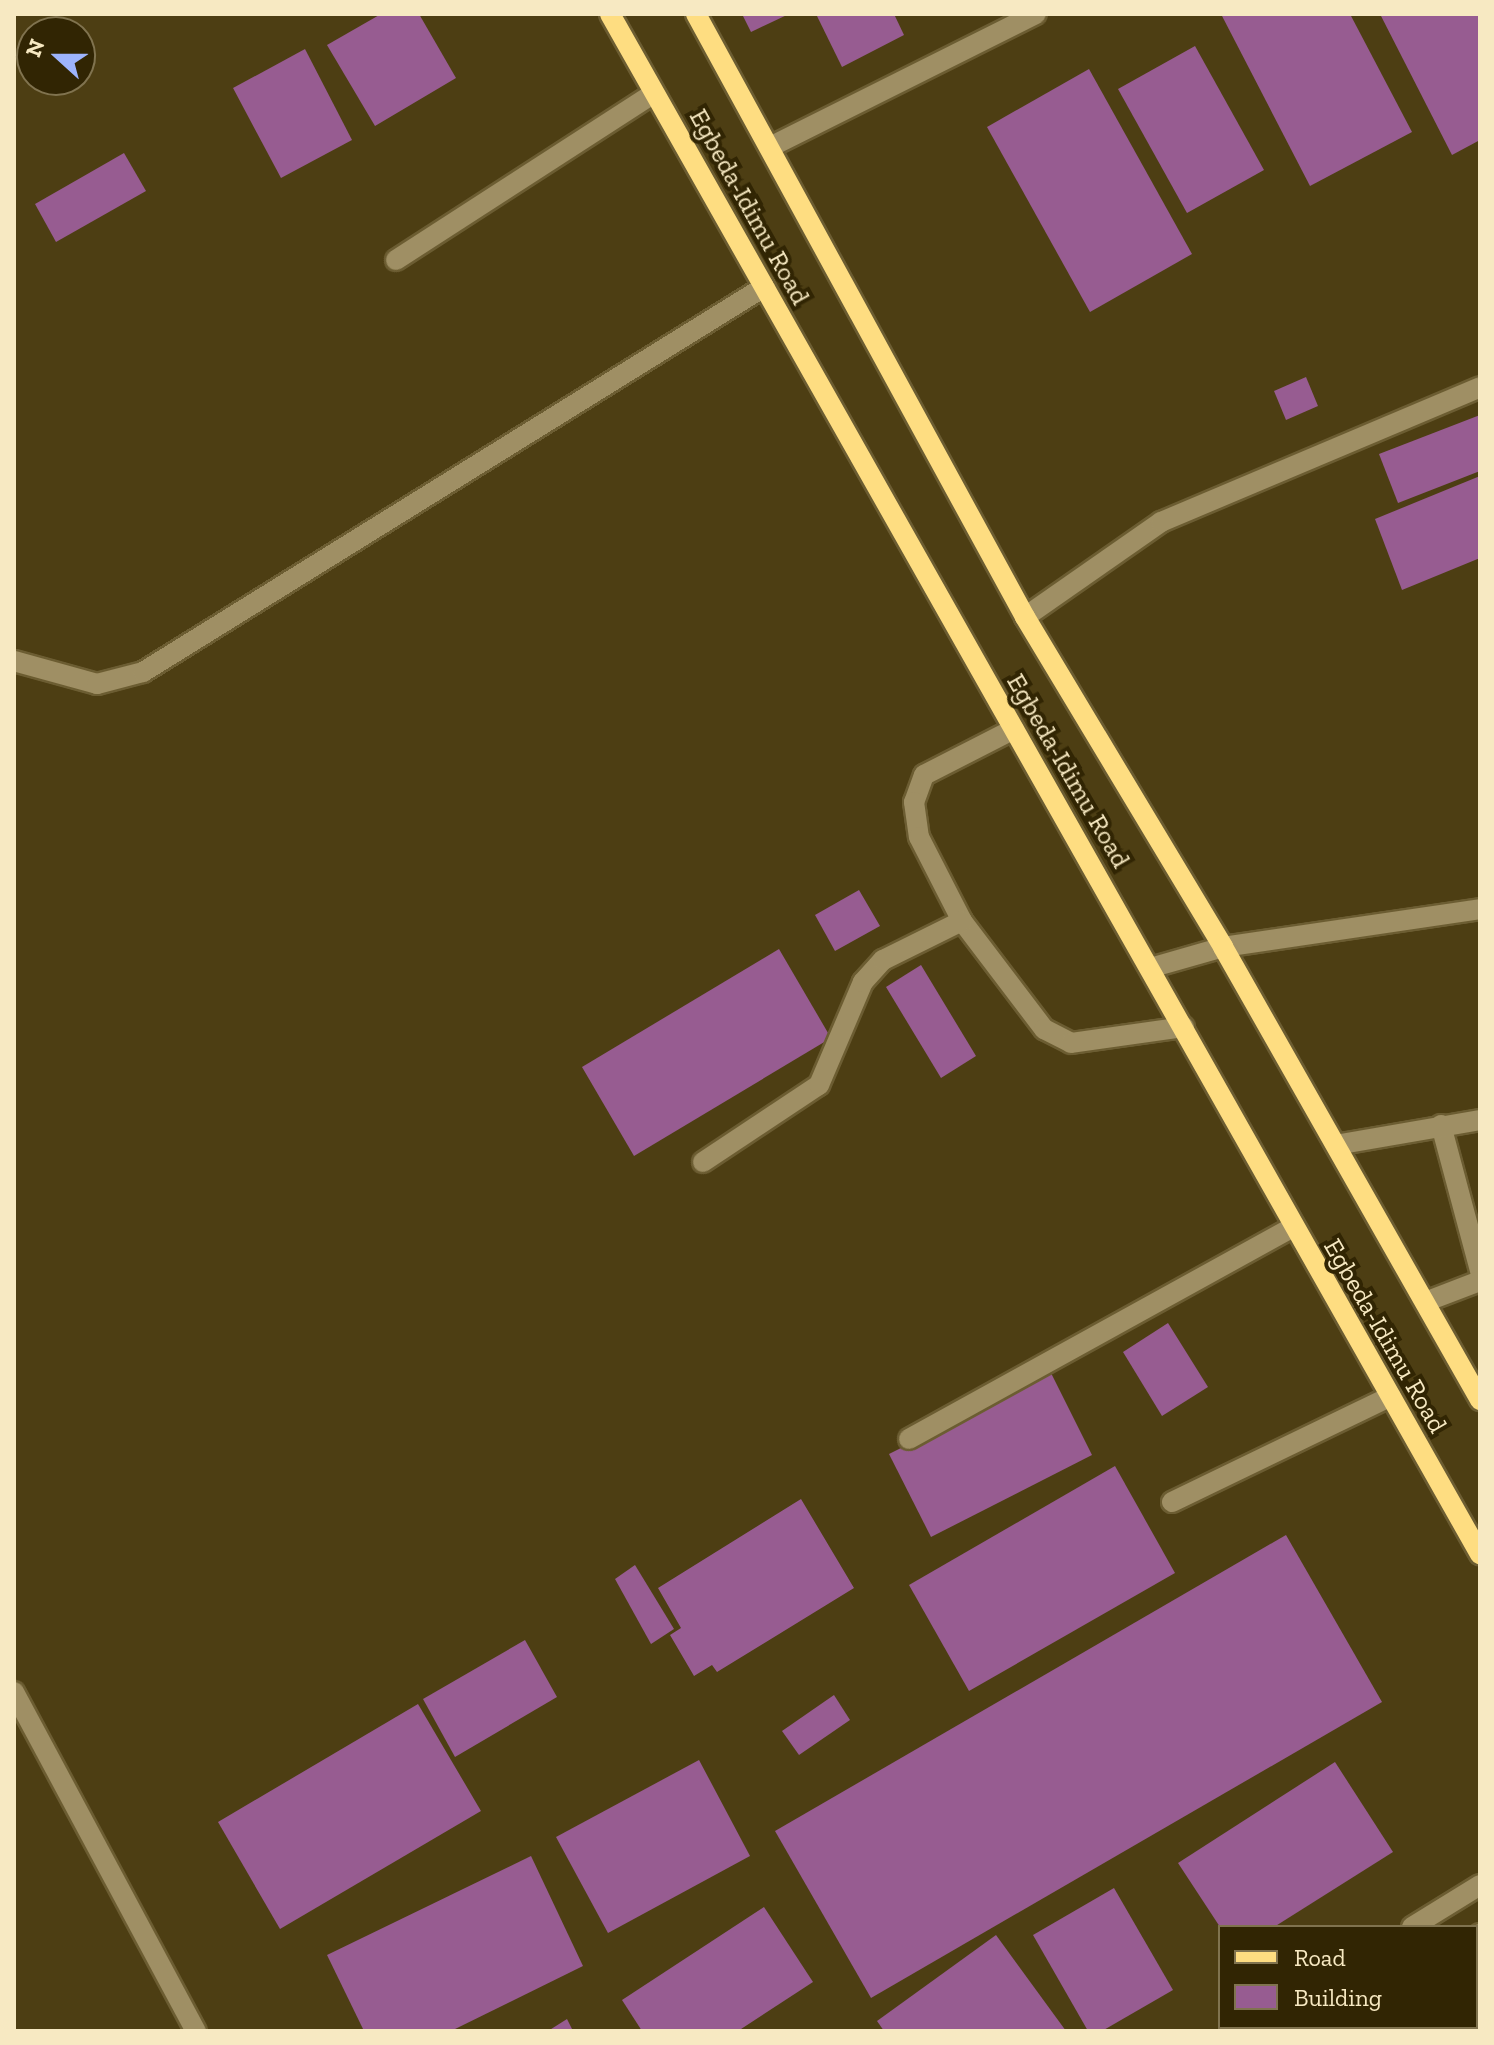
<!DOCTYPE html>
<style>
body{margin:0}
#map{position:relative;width:1494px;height:2045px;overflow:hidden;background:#4d3e13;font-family:"Zilla Slab",serif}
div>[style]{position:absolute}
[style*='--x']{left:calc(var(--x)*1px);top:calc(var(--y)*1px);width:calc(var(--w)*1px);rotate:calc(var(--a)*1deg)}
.building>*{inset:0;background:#975c91}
.roads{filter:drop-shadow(2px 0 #6c5d32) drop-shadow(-2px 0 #6c5d32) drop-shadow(0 2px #6c5d32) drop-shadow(0 -2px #6c5d32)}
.minor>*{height:20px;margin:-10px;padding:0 10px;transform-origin:10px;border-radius:10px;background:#9f8f64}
.major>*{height:20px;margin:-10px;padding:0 10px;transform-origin:10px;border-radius:10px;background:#fedd81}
span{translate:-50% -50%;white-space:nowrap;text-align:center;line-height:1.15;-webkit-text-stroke:8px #312503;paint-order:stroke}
.street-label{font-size:26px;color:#f7e9c2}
.frame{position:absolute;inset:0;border:16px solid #f7e9c2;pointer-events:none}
.legend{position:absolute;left:1218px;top:1925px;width:260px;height:104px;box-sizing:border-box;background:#312503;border:2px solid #80734f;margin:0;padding:10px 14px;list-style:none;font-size:24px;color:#f7e9c2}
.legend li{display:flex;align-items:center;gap:16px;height:40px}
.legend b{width:40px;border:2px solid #80734f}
.north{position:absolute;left:16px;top:16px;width:80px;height:80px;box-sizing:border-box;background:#312503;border:2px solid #80734f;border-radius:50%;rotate:291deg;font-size:22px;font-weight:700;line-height:32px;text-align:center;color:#f7e9c2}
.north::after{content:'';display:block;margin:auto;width:28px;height:36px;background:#9db4fd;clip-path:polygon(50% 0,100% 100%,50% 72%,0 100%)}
</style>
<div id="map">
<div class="building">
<i style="clip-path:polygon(381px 14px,419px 14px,456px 78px,375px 126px,327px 45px)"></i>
<i style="clip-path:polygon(742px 14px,789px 14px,751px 32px)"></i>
<i style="clip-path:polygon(816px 14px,894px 14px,904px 35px,842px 67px)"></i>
<i style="clip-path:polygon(1221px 14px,1350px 14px,1412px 132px,1310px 186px)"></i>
<i style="clip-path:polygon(1380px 14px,1480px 14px,1480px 140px,1452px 155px)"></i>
<i style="clip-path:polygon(1195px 46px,1264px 170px,1187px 213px,1118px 89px)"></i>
<i style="clip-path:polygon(305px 49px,352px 140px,281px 178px,233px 88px)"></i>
<i style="clip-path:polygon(1089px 69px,1192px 254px,1090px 312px,987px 127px)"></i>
<i style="clip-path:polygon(124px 153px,146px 191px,56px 242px,35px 204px)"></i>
<i style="clip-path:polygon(1306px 377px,1318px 406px,1286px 420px,1274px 391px)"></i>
<i style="clip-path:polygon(1480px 415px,1480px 471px,1398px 503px,1379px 454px)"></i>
<i style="clip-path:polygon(1480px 476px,1480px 558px,1402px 590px,1375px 519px)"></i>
<i style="clip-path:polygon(859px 890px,880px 926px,835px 951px,815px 915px)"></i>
<i style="clip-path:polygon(779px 949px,831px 1038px,634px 1156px,582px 1067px)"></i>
<i style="clip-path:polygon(921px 965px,976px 1056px,941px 1078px,886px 987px)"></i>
<i style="clip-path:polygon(1168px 1323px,1208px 1387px,1162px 1416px,1123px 1352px)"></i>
<i style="clip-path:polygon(1051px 1373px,1092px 1455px,931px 1537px,889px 1454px)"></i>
<i style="clip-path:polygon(1115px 1466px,1175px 1573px,969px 1691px,909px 1585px)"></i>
<i style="clip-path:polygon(801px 1499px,854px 1588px,717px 1672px,712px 1665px,694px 1676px,670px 1635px,681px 1628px,658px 1588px)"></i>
<i style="clip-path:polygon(1286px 1535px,1382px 1702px,871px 1998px,775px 1831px)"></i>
<i style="clip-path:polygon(635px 1565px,674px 1629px,651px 1644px,615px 1579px)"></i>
<i style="clip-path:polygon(525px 1640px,557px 1697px,455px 1757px,423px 1699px)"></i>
<i style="clip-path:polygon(834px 1695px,850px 1720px,799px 1755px,782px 1731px)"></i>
<i style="clip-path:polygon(418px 1704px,481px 1811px,280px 1929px,218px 1822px)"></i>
<i style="clip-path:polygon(699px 1760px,750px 1856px,608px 1933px,556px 1837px)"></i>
<i style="clip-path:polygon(1335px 1762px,1393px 1852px,1274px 1927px,1220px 1927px,1178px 1863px)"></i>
<i style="clip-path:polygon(531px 1856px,583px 1966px,451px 2031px,364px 2031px,327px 1955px)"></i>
<i style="clip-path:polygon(1114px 1888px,1173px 1990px,1102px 2031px,1088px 2031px,1033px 1935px)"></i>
<i style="clip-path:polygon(764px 1907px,813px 1982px,738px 2031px,642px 2031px,622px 2000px)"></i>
<i style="clip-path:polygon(996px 1935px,1066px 2031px,884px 2031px,877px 2021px)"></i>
<i style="clip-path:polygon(567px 2019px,573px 2031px,548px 2031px)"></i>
</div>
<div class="roads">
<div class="minor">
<i style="--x:772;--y:146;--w:295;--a:-26.6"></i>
<i style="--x:396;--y:260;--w:307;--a:-32.9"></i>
<i style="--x:1025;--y:617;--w:166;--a:-34.9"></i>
<i style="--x:1161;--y:522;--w:346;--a:-22.9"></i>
<i style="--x:14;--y:661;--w:86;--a:15.5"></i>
<i style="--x:97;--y:684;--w:48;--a:-14.6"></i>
<i style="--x:143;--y:672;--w:731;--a:-31.8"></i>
<i style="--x:1014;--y:729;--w:101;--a:152.9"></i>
<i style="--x:924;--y:775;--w:29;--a:110"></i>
<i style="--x:914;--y:802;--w:35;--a:82"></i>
<i style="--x:919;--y:837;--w:94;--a:62.9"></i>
<i style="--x:962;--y:921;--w:136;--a:52.8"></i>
<i style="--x:1044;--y:1029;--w:30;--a:27"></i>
<i style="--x:1071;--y:1043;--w:114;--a:-8.1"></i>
<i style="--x:1150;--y:968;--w:76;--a:-16"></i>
<i style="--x:1223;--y:947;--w:260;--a:-8.4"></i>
<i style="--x:1441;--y:1125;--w:151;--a:75"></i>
<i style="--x:1336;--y:1145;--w:146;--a:-9.8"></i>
<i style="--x:703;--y:1162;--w:139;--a:-33.6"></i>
<i style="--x:819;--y:1085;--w:112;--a:-66.9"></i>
<i style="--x:863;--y:982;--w:30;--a:-48"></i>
<i style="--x:883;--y:960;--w:88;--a:-26.3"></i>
<i style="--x:1425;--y:1302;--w:59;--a:-20.9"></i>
<i style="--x:909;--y:1439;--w:437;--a:-28.9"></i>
<i style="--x:1172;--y:1502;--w:243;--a:-25.8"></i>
<i style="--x:14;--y:1692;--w:385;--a:61.8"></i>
<i style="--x:1412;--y:1927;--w:80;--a:-31.7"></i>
<i style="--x:1476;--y:1937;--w:5;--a:-37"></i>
<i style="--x:1244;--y:2031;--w:7;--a:-34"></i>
<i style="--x:1338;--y:2031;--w:7;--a:-34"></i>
</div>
<div class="major">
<i style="--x:610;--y:14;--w:1769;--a:60.54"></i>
<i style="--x:696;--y:14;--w:687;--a:61.38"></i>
<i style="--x:1025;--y:617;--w:385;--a:59"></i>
<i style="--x:1223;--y:947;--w:521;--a:60.43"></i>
</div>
</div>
<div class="street-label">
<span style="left:749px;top:207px;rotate:61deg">Egbeda-Idimu Road</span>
<span style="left:1068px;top:771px;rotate:60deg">Egbeda-Idimu Road</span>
<span style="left:1385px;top:1336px;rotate:60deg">Egbeda-Idimu Road</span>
</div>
<div class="frame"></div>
<ul class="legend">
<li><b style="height:10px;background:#fedd81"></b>Road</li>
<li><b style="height:22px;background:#975c91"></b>Building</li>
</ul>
<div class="north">N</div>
</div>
